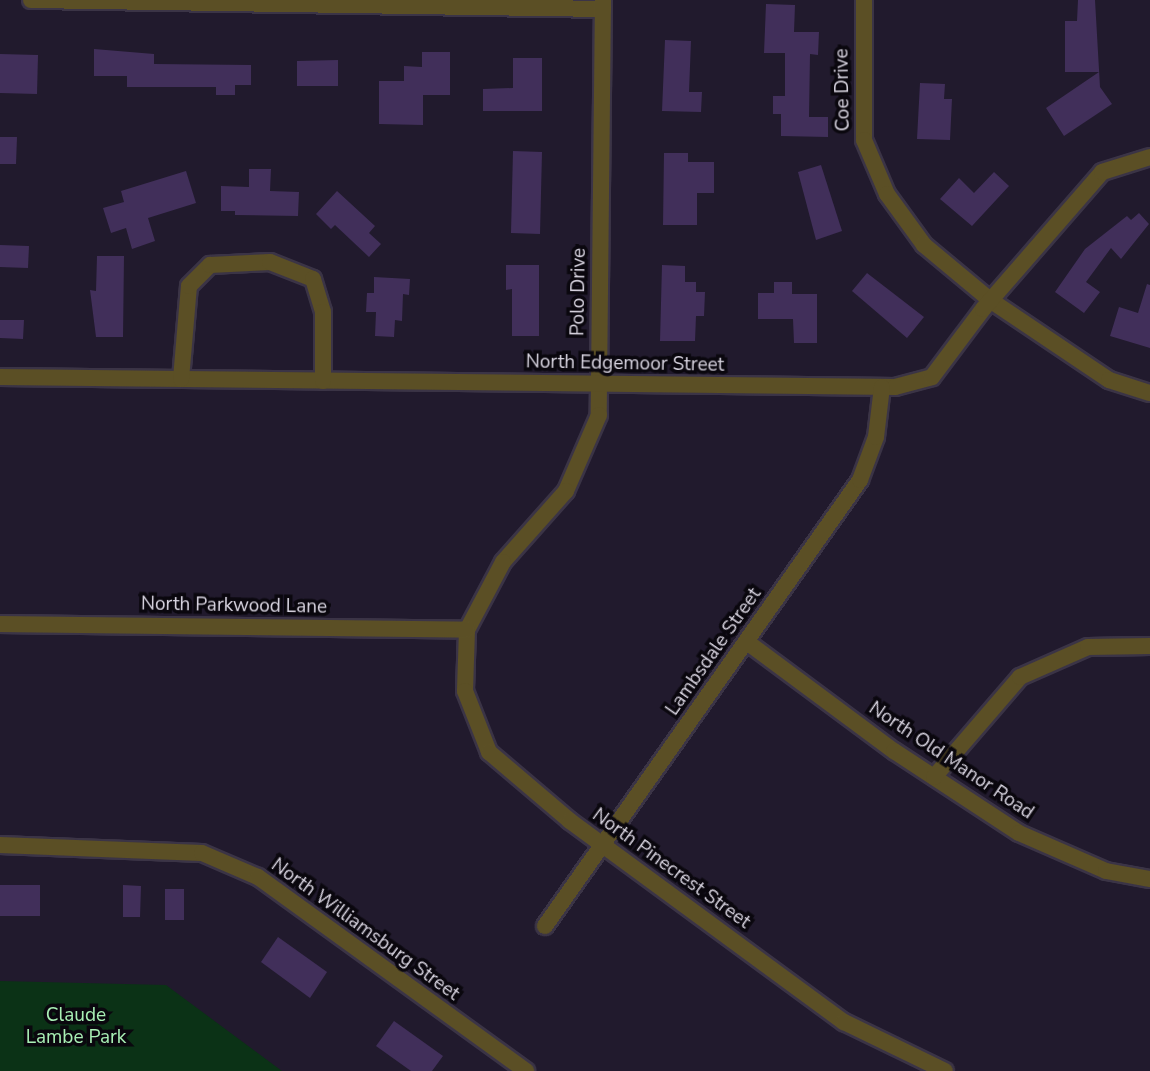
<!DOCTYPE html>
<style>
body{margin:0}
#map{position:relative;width:1150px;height:1071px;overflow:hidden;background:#211a2d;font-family:"Nunito Sans",sans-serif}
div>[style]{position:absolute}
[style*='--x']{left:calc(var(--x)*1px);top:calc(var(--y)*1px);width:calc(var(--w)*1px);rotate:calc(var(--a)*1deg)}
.green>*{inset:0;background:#0b3216}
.building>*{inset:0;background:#412f5a}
.roads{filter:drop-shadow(2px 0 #3b3446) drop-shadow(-2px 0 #3b3446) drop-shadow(0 2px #3b3446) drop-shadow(0 -2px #3b3446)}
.minor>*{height:16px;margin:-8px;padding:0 8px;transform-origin:8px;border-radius:8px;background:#5b4f25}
span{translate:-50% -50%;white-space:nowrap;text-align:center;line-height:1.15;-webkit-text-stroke:7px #0a070e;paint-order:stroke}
.street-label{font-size:19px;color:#d8d4e0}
.park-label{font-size:19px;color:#a9f0b5}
</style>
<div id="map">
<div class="green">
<i style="clip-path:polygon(0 981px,166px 985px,282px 1071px,0 1071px)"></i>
</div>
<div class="building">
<i style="clip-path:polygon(1078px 0,1095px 0,1100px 87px,1112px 104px,1064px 136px,1046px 108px,1099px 72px,1065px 72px,1065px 21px,1077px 21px)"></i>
<i style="clip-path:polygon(766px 4px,795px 5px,794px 32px,819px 32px,818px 55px,810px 54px,809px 117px,828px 117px,828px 137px,781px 136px,781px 114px,773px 114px,773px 96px,785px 96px,785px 53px,764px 53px)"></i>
<i style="clip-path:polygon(665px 40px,691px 41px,689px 92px,702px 92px,701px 112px,662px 111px)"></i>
<i style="clip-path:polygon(94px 49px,154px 54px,154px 64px,251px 65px,251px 85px,235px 85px,235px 95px,216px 95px,216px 87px,127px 87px,127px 76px,94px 76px)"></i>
<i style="clip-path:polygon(422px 52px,450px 52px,450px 95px,423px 95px,423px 125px,379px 124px,379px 81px,404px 81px,404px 66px,422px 67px)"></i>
<i style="clip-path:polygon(0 54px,38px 55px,37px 94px,0 93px)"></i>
<i style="clip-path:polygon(513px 58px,542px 58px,542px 111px,483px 111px,483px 89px,513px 88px)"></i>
<i style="clip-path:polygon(338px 60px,338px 86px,297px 86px,297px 61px)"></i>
<i style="clip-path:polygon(920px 83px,945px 84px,944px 99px,952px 99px,950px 140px,917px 139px)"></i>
<i style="clip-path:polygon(0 137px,17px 137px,16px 164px,0 164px)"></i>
<i style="clip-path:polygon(513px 151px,542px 152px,540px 234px,511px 233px)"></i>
<i style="clip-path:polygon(664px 153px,688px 153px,688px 162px,714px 162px,714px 193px,697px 193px,697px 225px,663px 225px)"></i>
<i style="clip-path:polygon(821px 165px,842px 231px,816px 240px,798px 172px)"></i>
<i style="clip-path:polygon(249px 169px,271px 169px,270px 191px,299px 192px,298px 216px,235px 215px,235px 211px,221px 211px,221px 186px,249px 187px)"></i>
<i style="clip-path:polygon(186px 171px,196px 203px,148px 218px,155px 241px,132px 249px,126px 228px,111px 233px,103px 208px,124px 202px,121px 191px)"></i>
<i style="clip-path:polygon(994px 172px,1009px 186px,972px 226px,940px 199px,959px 178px,974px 193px)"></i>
<i style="clip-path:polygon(337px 191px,375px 226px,369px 233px,381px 244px,369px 257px,335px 225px,331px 229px,316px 214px)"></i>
<i style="clip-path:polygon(1139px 213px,1149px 224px,1121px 259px,1111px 248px,1086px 282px,1100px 292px,1084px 313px,1055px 292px,1085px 249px,1127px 216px,1131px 220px)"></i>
<i style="clip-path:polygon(0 245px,29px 246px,28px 268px,0 267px)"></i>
<i style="clip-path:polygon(97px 256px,124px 256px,123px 337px,96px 337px,90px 290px,96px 291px)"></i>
<i style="clip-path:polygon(506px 265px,539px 265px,539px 336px,512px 336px,512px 289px,506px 290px)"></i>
<i style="clip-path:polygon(662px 265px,685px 266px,685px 282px,696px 282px,696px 292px,705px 292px,704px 316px,696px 316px,695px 341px,660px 341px)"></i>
<i style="clip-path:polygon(867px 273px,924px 317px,907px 338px,852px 291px)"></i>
<i style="clip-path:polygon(374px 277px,410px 279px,409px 295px,403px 294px,402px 321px,395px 320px,394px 337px,375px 336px,376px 312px,366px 312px,367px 293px,374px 293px)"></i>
<i style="clip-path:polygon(774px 282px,792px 282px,792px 294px,817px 294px,817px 343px,794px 343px,793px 319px,758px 319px,758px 293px,774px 293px)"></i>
<i style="clip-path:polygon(1147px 284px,1150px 285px,1150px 348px,1110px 336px,1119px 307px,1138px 313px)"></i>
<i style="clip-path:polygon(0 320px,24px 320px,23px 339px,0 338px)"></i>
<i style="clip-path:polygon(0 885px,40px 885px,40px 916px,0 916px)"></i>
<i style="clip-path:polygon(123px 885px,141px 886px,140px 917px,123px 917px)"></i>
<i style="clip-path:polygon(165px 889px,184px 889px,184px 920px,165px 920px)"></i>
<i style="clip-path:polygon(278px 937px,327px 972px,310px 998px,261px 962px)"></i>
<i style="clip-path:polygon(394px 1021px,443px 1056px,432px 1071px,411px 1071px,376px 1046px)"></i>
</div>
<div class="roads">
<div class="minor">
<i style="--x:31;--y:0;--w:572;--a:0.9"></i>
<i style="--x:603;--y:0;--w:415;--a:90.6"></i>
<i style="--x:599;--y:415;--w:83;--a:113.5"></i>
<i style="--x:566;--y:491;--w:95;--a:131.6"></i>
<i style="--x:503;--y:562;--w:77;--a:117.9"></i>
<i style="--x:467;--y:630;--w:61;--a:91.9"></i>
<i style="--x:465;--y:691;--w:66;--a:68.5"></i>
<i style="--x:489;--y:752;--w:106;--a:40.4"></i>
<i style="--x:570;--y:821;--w:340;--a:36.3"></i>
<i style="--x:844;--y:1022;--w:112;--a:25.9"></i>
<i style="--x:864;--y:0;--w:140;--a:90"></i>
<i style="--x:864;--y:140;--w:59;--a:66.9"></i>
<i style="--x:887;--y:194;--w:63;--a:54"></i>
<i style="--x:924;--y:245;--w:86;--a:39.8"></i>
<i style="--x:990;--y:300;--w:143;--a:33.9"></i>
<i style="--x:1109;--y:380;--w:43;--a:17.6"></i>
<i style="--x:0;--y:377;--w:895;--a:0.64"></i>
<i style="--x:895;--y:387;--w:38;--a:-15"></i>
<i style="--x:932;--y:377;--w:85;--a:-53.1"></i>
<i style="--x:983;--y:309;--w:181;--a:-49"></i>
<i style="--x:1102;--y:172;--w:50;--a:-17.4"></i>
<i style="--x:181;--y:379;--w:93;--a:-85.1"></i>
<i style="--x:189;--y:286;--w:30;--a:-45"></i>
<i style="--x:210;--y:265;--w:60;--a:-2.9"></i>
<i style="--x:270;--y:262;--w:46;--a:21.6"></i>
<i style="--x:313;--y:279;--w:34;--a:73"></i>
<i style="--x:323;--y:312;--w:69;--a:90"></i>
<i style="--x:0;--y:624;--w:467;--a:0.7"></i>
<i style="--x:747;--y:642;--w:183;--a:36.6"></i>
<i style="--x:894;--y:751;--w:149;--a:33.3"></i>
<i style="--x:1019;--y:833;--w:95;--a:23.6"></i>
<i style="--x:1106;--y:871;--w:45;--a:10.3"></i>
<i style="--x:934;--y:777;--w:132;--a:-49.3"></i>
<i style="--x:1020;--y:677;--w:74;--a:-23.8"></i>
<i style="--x:1088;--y:647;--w:62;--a:-0.9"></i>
<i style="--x:0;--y:845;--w:202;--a:2.3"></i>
<i style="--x:202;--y:853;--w:61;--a:23.2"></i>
<i style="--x:258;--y:877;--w:331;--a:35.9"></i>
<i style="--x:545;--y:926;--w:546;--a:-54.77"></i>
<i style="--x:860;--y:480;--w:46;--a:-69.6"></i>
<i style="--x:876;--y:437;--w:50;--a:-83.2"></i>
</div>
</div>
<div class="street-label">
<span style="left:843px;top:90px;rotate:-91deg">Coe Drive</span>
<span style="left:579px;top:292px;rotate:-89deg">Polo Drive</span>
<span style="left:625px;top:364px;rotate:1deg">North Edgemoor Street</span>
<span style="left:234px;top:606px;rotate:1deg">North Parkwood Lane</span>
<span style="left:714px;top:652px;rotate:-55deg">Lambsdale Street</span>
<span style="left:951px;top:761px;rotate:34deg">North Old Manor Road</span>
<span style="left:671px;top:869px;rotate:36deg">North Pinecrest Street</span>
<span style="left:365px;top:930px;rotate:36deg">North Williamsburg Street</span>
</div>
<div class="park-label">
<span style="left:76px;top:1027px">Claude<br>Lambe Park</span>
</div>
</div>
